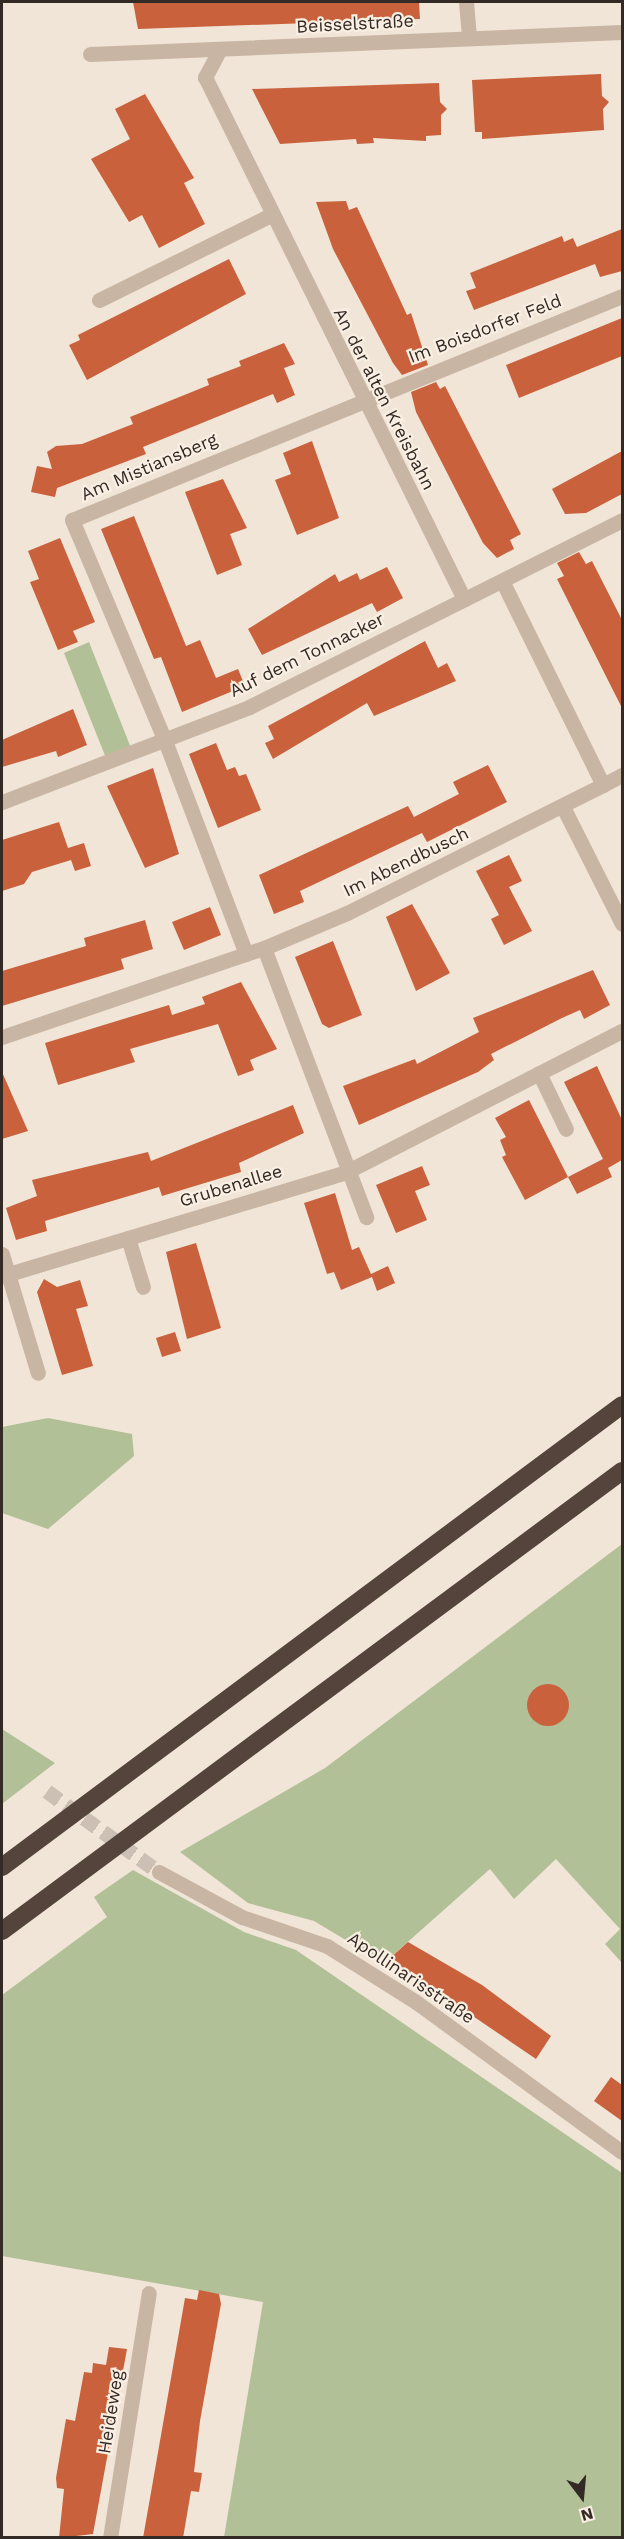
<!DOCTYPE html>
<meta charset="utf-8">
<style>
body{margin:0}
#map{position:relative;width:624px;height:2539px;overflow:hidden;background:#f1e5d7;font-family:"Work Sans",sans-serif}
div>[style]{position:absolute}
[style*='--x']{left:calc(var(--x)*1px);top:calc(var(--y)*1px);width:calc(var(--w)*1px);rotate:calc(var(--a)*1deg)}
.green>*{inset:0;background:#b2c097}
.building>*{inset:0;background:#c9613d}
.round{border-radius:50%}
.street-tunnel>*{height:15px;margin-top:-7.5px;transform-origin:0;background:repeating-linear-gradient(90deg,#cbc0b3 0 15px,transparent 0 23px)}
.street>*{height:15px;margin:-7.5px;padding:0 7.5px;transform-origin:7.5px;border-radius:7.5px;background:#c9b5a3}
.highway>*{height:18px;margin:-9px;padding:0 9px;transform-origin:9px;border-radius:9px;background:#55443c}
span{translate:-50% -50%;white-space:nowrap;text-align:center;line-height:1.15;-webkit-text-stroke:4.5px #f9efe3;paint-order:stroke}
.street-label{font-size:18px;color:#342a25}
.frame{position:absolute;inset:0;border:3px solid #342a25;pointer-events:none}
.north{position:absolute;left:552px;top:2467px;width:60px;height:60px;-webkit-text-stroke:4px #f9efe3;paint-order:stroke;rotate:164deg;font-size:16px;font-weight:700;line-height:24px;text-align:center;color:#342a25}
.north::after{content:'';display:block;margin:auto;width:21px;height:27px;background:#342a25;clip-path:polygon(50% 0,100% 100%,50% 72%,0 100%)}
</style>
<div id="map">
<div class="green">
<i style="clip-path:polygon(89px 642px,131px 748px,106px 758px,64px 653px)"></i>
<i style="clip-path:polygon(48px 1418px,132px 1434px,134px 1456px,48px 1529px,2px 1513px,2px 1427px)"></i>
<i style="clip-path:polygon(622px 1544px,622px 1963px,605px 1944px,620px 1929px,556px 1859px,514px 1899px,490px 1869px,384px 1963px,314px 1921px,248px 1903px,180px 1852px,325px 1768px)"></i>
<i style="clip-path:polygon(2px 1729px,55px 1763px,2px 1804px)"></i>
<i style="clip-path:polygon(133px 1870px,244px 1932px,296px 1950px,622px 2173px,622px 2537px,224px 2537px,263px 2302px,2px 2256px,2px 1995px,107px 1917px,94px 1897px)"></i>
</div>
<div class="building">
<i style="clip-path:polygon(133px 2px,419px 2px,420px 19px,138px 29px)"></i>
<i style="clip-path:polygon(601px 74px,602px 96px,609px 102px,603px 109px,604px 130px,482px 139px,482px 132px,475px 132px,472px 80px)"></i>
<i style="clip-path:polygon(439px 83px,440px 102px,447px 109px,441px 115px,441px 135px,426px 136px,426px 141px,373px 138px,374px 143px,357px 144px,356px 139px,280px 144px,252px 89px)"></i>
<i style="clip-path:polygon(145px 94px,194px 178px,184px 183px,205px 224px,159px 248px,142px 215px,129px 222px,91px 159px,130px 139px,115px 109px)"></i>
<i style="clip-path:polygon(346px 201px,349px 210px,357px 207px,407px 315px,411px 313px,428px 365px,402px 375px,393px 363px,333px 249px,316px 202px)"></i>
<i style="clip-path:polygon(622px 229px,622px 271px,600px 277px,595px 264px,474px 310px,466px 291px,476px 288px,470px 273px,562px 236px,564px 242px,573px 238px,577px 247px)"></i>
<i style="clip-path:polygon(229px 259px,246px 294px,87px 380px,69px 345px,80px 340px,78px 335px)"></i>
<i style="clip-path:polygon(622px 318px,622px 356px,519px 398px,506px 365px)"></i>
<i style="clip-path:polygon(284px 343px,295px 364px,284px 368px,295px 395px,277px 403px,273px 394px,143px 447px,146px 454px,57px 488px,55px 497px,31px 492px,37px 466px,52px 469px,47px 452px,56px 446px,82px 444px,133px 424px,130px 417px,209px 385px,207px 379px,241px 366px,239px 361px)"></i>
<i style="clip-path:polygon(436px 382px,440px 389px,445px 386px,521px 534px,510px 540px,514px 549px,497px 558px,483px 543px,416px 412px,411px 392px)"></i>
<i style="clip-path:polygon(312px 441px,339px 518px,297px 535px,275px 480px,291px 474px,283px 453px)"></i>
<i style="clip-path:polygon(622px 451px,622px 494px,586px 513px,565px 514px,552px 489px)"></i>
<i style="clip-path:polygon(223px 479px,247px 528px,230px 534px,242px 565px,217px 575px,185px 492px)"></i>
<i style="clip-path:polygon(134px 516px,186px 646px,200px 640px,216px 678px,238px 669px,245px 686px,182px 712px,161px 657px,154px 659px,101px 529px)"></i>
<i style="clip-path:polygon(60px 538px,95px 622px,73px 631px,78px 642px,58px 650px,30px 582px,39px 579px,28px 551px)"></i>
<i style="clip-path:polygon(579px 552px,586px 564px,592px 561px,622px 620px,622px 708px,557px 579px,564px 576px,557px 563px)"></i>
<i style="clip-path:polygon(387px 567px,403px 598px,377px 612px,372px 603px,262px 655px,248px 629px,335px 574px,339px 582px,357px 573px,360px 580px)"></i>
<i style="clip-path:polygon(425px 641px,438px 668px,447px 663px,456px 681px,374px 716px,367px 703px,273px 759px,265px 743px,274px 739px,268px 726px)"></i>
<i style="clip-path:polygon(73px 709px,87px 745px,58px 757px,56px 751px,2px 767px,2px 740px)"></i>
<i style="clip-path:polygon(216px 743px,227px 770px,235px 767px,239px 776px,246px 774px,261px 810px,218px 828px,189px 754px)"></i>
<i style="clip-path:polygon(488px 765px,507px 802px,427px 842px,422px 833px,300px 891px,304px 902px,274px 914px,259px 875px,408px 806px,414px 817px,459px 794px,453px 782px)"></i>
<i style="clip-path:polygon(153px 768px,179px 854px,145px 868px,107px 786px)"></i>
<i style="clip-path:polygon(59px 822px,68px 848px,84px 843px,91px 866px,75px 871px,71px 860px,32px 872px,24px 884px,2px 891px,2px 840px)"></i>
<i style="clip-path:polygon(509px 855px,522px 881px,509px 887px,532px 931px,504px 945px,491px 919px,499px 915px,476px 871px)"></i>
<i style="clip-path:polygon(412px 904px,450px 973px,416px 991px,386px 917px)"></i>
<i style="clip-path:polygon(210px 907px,221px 935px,184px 950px,172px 922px)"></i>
<i style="clip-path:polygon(145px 920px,153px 949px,121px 959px,124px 969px,2px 1006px,2px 971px,86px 946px,84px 938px)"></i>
<i style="clip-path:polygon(333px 941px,362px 1015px,329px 1028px,322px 1024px,295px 957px)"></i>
<i style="clip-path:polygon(593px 970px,610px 1005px,584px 1019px,580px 1010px,562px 1018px,491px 1054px,494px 1060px,478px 1072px,359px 1125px,343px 1086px,415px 1059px,417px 1064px,479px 1032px,473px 1018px)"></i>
<i style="clip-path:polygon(241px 982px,277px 1049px,250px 1060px,254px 1070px,238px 1076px,218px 1024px,130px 1049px,135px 1062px,58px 1085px,45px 1043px,169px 1005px,172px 1015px,205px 1004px,202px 997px)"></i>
<i style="clip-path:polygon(597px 1066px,622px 1120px,622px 1160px,608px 1168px,612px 1177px,577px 1194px,568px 1177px,603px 1159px,564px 1082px)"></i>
<i style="clip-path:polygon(2px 1072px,28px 1131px,2px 1139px)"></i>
<i style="clip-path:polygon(529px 1100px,568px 1177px,525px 1200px,502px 1157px,506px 1155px,500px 1140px,506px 1137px,495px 1118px)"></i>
<i style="clip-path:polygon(293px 1105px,304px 1133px,239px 1163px,241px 1172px,162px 1196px,159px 1187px,45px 1221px,47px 1231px,16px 1240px,6px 1208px,37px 1196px,32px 1180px,148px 1152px,151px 1161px)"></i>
<i style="clip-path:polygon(422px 1166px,430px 1185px,415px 1191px,427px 1220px,396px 1233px,376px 1185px)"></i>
<i style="clip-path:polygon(335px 1193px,352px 1250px,359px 1247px,371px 1274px,388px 1266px,395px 1283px,377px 1291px,372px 1277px,341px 1290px,334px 1272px,327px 1274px,304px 1203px)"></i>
<i style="clip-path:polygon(196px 1243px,221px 1328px,187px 1339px,166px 1252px)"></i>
<i style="clip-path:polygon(44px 1279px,57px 1287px,80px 1280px,88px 1306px,76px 1309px,93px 1366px,62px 1375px,37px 1292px)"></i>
<i style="clip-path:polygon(175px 1332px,181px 1351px,162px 1357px,156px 1338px)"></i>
<i class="round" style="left:527px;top:1684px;width:42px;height:42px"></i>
<i style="clip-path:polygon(408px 1942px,482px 1985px,551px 2036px,536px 2059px,389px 1959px)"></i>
<i style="clip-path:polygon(611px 2077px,622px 2085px,622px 2121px,594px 2101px)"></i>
<i style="clip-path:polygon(199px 2290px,219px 2294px,221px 2304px,200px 2421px,194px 2472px,202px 2473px,199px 2492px,191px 2491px,183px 2538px,143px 2538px,185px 2298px,197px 2300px)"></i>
<i style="clip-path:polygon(109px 2347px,127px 2349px,93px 2534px,59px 2538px,64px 2489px,57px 2488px,56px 2478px,66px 2419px,75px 2421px,84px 2372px,92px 2373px,93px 2363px,106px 2365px)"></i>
</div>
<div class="street-tunnel">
<i style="--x:47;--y:1791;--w:138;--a:35.9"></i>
</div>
<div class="street">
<i style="--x:466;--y:2;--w:36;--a:85"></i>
<i style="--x:219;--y:51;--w:30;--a:118"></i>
<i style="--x:205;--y:77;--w:583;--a:63.61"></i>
<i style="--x:90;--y:54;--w:532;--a:-2.37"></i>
<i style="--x:99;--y:300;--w:190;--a:-26.3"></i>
<i style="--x:603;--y:785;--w:21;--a:-28"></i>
<i style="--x:2;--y:802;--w:265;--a:-21"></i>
<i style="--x:249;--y:707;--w:417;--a:-26.6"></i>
<i style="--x:563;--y:807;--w:131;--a:63.2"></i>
<i style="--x:264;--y:948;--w:288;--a:69.2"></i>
<i style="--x:246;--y:954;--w:228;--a:-110.8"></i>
<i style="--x:165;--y:741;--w:240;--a:-112.8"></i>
<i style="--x:72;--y:520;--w:594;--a:-22.16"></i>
<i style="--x:2;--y:1037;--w:277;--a:-18.8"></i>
<i style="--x:264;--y:948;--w:90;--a:-22.9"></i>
<i style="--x:347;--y:913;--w:286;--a:-26.6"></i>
<i style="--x:603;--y:785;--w:225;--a:-116.3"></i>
<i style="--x:539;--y:1073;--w:62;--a:64.3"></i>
<i style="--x:128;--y:1238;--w:51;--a:73"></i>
<i style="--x:2;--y:1254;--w:124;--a:73.2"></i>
<i style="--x:2;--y:1276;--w:359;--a:-16.8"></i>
<i style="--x:346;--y:1172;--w:310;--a:-27.1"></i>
<i style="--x:159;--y:1872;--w:94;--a:28.5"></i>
<i style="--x:242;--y:1917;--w:90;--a:18.8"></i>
<i style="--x:327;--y:1946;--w:105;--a:32.2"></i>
<i style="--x:416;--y:2002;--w:255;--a:36.1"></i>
<i style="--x:110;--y:2538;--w:248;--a:-81"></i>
</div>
<div class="highway">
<i style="--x:2;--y:1867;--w:773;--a:-36.69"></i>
<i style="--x:2;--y:1931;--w:772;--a:-36.57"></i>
</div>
<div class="street-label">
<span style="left:355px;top:24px;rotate:-3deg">Beisselstraße</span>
<span style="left:485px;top:329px;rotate:-21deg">Im Boisdorfer Feld</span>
<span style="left:384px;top:399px;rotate:63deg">An der alten Kreisbahn</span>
<span style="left:149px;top:467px;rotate:-23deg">Am Mistiansberg</span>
<span style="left:307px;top:655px;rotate:-26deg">Auf dem Tonnacker</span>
<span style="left:406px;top:862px;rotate:-26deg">Im Abendbusch</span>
<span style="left:231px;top:1186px;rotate:-17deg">Grubenallee</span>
<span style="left:411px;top:1978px;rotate:34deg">Apollinarisstraße</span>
<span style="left:111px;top:2412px;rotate:-81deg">Heideweg</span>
</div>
<div class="frame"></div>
<div class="north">N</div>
</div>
